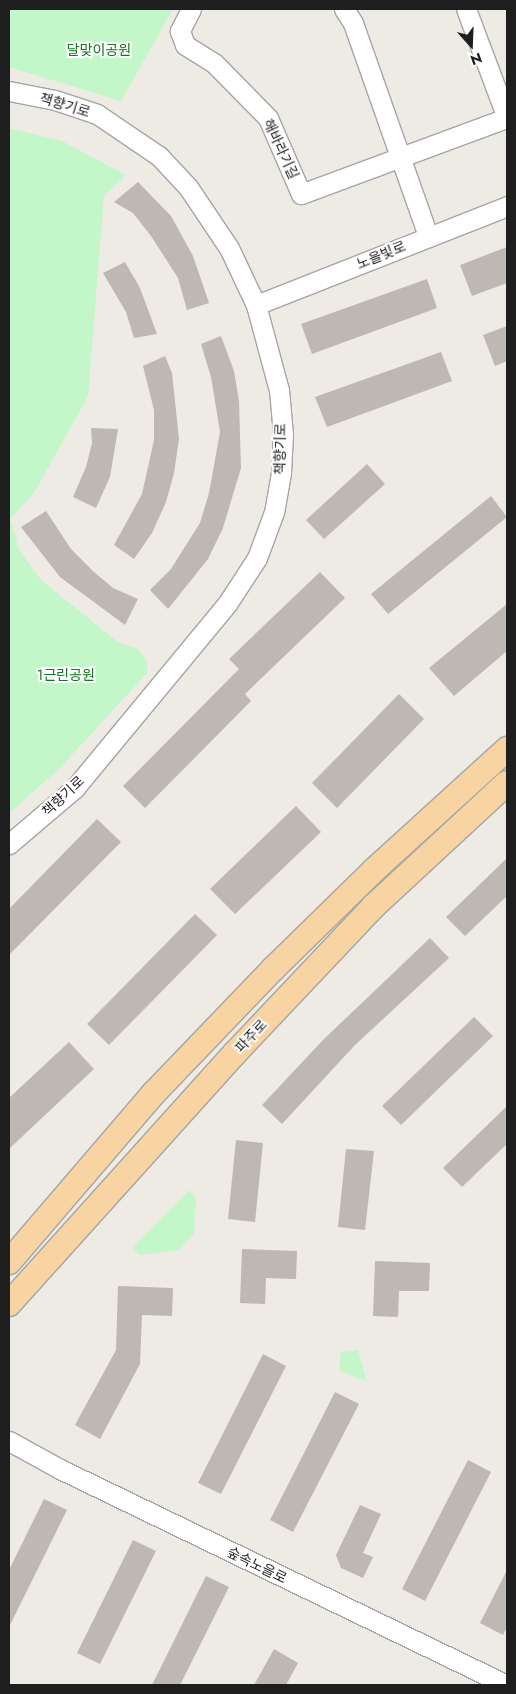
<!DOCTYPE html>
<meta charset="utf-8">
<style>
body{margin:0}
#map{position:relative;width:516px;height:1694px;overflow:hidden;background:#eeebe4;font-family:Jost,"Noto Sans KR",sans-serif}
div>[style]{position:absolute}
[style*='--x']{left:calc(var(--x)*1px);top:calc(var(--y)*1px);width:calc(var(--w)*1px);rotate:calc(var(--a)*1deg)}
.park>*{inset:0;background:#c3f6c9}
.building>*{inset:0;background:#bfb7b1}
.roads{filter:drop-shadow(1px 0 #a5a5a5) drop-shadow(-1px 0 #a5a5a5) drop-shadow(0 1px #a5a5a5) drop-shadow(0 -1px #a5a5a5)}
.minor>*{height:19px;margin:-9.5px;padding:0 9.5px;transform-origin:9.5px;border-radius:9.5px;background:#fff}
.major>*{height:24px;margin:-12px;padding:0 12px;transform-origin:12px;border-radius:12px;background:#f7d4a1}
span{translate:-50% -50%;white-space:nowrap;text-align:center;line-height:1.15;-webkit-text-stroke:4px #fff;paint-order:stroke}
.park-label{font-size:14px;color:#11761d}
.street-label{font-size:14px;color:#1e1e1e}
.frame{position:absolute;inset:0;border:10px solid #1e1e1e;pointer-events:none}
.north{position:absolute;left:446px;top:20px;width:50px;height:50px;-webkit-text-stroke:4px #fff;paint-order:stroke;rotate:160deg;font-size:14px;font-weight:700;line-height:20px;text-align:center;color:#1e1e1e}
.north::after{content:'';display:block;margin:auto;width:18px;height:22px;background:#1e1e1e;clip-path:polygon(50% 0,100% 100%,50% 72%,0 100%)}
</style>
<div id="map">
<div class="park">
<i style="clip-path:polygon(9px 9px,173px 9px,121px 101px,9px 67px)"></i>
<i style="clip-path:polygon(9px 128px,62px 141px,126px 175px,104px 196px,88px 396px,34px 493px,10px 519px,19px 550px,41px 580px,118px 642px,138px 649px,146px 660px,148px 672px,58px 770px,9px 813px)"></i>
<i style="clip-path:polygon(189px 1190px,196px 1198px,194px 1233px,178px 1250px,140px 1255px,132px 1249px)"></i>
<i style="clip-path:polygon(358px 1350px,367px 1382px,339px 1370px,341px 1352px)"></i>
</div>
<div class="building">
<i style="clip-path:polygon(138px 182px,171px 216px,193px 256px,209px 303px,187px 310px,178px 278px,151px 236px,133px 213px,114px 202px)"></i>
<i style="clip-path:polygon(507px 247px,507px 283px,472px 296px,460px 265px)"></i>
<i style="clip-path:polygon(125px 262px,140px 288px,157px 334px,134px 338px,126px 312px,103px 273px)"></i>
<i style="clip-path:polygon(427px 279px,437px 308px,312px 354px,301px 324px)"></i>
<i style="clip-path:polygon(507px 326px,507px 361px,495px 366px,483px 335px)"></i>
<i style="clip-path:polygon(221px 336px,234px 371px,239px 401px,241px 468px,223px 528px,208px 559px,168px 609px,150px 590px,171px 569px,200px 523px,209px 493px,220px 432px,211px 377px,201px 344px)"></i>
<i style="clip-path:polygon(441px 352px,452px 381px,327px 427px,315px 397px)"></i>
<i style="clip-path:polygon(165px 356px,172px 373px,179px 439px,174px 473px,166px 502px,152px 533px,134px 559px,114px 545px,142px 494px,154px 440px,154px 410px,143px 366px)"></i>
<i style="clip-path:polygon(91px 428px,118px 429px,110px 477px,96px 508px,73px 497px,86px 467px,92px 443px)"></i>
<i style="clip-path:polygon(367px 464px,385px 484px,324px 539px,306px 520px)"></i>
<i style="clip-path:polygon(491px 496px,507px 517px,388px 614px,371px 594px)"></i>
<i style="clip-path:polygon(46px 511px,71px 549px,94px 572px,113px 588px,138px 599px,125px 625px,60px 577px,21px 527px)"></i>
<i style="clip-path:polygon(320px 572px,345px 598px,245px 694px,251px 701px,145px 808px,123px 786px,239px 669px,229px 659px)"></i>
<i style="clip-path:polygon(507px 604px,507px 651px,454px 696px,429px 668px)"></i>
<i style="clip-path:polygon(399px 694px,424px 719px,337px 808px,312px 783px)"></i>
<i style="clip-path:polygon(296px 806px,321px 832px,235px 914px,210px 889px)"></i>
<i style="clip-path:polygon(97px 819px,121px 842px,9px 955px,9px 909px)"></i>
<i style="clip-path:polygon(507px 858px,507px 896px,465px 936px,446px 917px)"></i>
<i style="clip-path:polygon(195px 914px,217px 935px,109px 1045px,87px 1024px)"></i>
<i style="clip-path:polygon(430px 938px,449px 958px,355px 1045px,282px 1124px,262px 1105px,323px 1040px)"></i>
<i style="clip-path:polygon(474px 1017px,493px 1036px,401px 1125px,382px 1106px)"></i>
<i style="clip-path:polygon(69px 1042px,94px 1069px,9px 1149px,9px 1098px)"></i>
<i style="clip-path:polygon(507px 1106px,507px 1144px,462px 1187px,443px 1168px)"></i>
<i style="clip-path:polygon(236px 1140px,263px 1143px,255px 1222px,228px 1219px)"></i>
<i style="clip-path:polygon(346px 1149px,374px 1151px,365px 1230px,338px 1227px)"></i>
<i style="clip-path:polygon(242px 1249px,297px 1251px,296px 1279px,266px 1278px,265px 1304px,240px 1303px)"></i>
<i style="clip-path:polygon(375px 1261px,430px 1263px,429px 1291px,399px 1291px,398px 1317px,373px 1316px)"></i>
<i style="clip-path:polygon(118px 1286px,173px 1288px,172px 1316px,142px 1315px,140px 1364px,100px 1439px,75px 1425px,116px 1350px)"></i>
<i style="clip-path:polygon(263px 1354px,286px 1366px,221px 1494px,198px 1483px)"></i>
<i style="clip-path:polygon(335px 1392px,359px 1404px,293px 1532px,270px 1520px)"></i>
<i style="clip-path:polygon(468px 1460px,491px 1472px,425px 1601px,402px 1589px)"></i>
<i style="clip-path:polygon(44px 1499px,67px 1510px,9px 1627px,9px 1570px)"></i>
<i style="clip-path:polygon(360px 1505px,381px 1514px,363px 1553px,373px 1557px,363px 1578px,341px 1568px,336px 1555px)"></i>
<i style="clip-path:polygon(133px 1540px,156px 1551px,100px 1664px,77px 1653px)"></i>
<i style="clip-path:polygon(507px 1570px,507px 1627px,503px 1635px,480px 1623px)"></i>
<i style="clip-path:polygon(206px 1576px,229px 1587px,180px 1685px,152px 1685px)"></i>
<i style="clip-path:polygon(274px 1649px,298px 1663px,286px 1685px,254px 1685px)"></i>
</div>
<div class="roads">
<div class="minor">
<i style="--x:191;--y:9;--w:25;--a:117"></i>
<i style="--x:180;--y:31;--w:15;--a:70"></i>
<i style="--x:185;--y:45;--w:34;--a:32"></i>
<i style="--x:214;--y:63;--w:77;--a:45.5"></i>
<i style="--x:268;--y:118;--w:83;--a:66.5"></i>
<i style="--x:301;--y:194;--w:220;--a:-20.3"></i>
<i style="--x:507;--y:118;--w:116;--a:-110.6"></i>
<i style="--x:344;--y:9;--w:17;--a:57"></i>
<i style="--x:353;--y:23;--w:226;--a:70.6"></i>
<i style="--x:9;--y:91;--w:47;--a:11.1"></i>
<i style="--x:55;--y:100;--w:44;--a:18.4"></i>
<i style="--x:97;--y:114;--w:75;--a:34.1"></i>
<i style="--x:159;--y:156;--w:42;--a:46.9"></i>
<i style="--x:188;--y:187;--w:73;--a:56.1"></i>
<i style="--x:229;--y:248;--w:63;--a:64.7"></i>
<i style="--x:256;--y:305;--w:88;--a:74.9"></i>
<i style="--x:279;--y:390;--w:44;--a:84.8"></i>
<i style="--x:283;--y:434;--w:39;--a:93"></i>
<i style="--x:281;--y:473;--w:40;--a:100"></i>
<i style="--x:274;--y:512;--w:49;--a:110.3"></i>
<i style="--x:257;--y:558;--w:55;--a:123.1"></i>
<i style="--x:227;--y:604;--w:239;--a:129.6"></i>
<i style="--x:75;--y:788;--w:87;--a:139.7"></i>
<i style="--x:256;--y:305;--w:270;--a:-21.5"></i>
<i style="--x:9;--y:1441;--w:58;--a:28.8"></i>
<i style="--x:60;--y:1469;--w:496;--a:25.8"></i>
</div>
<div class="major">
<i style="--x:9;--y:1262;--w:223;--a:-49.4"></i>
<i style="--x:154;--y:1093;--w:172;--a:-46.2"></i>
<i style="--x:273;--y:969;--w:141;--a:-44.4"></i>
<i style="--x:374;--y:870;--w:180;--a:-42.3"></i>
<i style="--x:9;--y:1304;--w:338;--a:-48"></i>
<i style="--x:235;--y:1053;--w:202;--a:-46.6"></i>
<i style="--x:374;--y:906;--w:181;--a:-42.8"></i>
</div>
</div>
<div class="park-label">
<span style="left:99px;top:50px">달맞이공원</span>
<span style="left:66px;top:675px">1근린공원</span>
</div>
<div class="street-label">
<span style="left:65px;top:105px;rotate:17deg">책향기로</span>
<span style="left:281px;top:149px;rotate:65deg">해바라기길</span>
<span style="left:381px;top:255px;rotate:-22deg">노을빛로</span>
<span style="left:280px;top:449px;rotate:-89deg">책향기로</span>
<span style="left:63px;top:796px;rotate:-43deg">책향기로</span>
<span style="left:251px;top:1036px;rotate:-47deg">파주로</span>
<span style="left:257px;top:1565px;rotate:26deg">숲속노을로</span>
</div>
<div class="frame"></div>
<div class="north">N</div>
</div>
